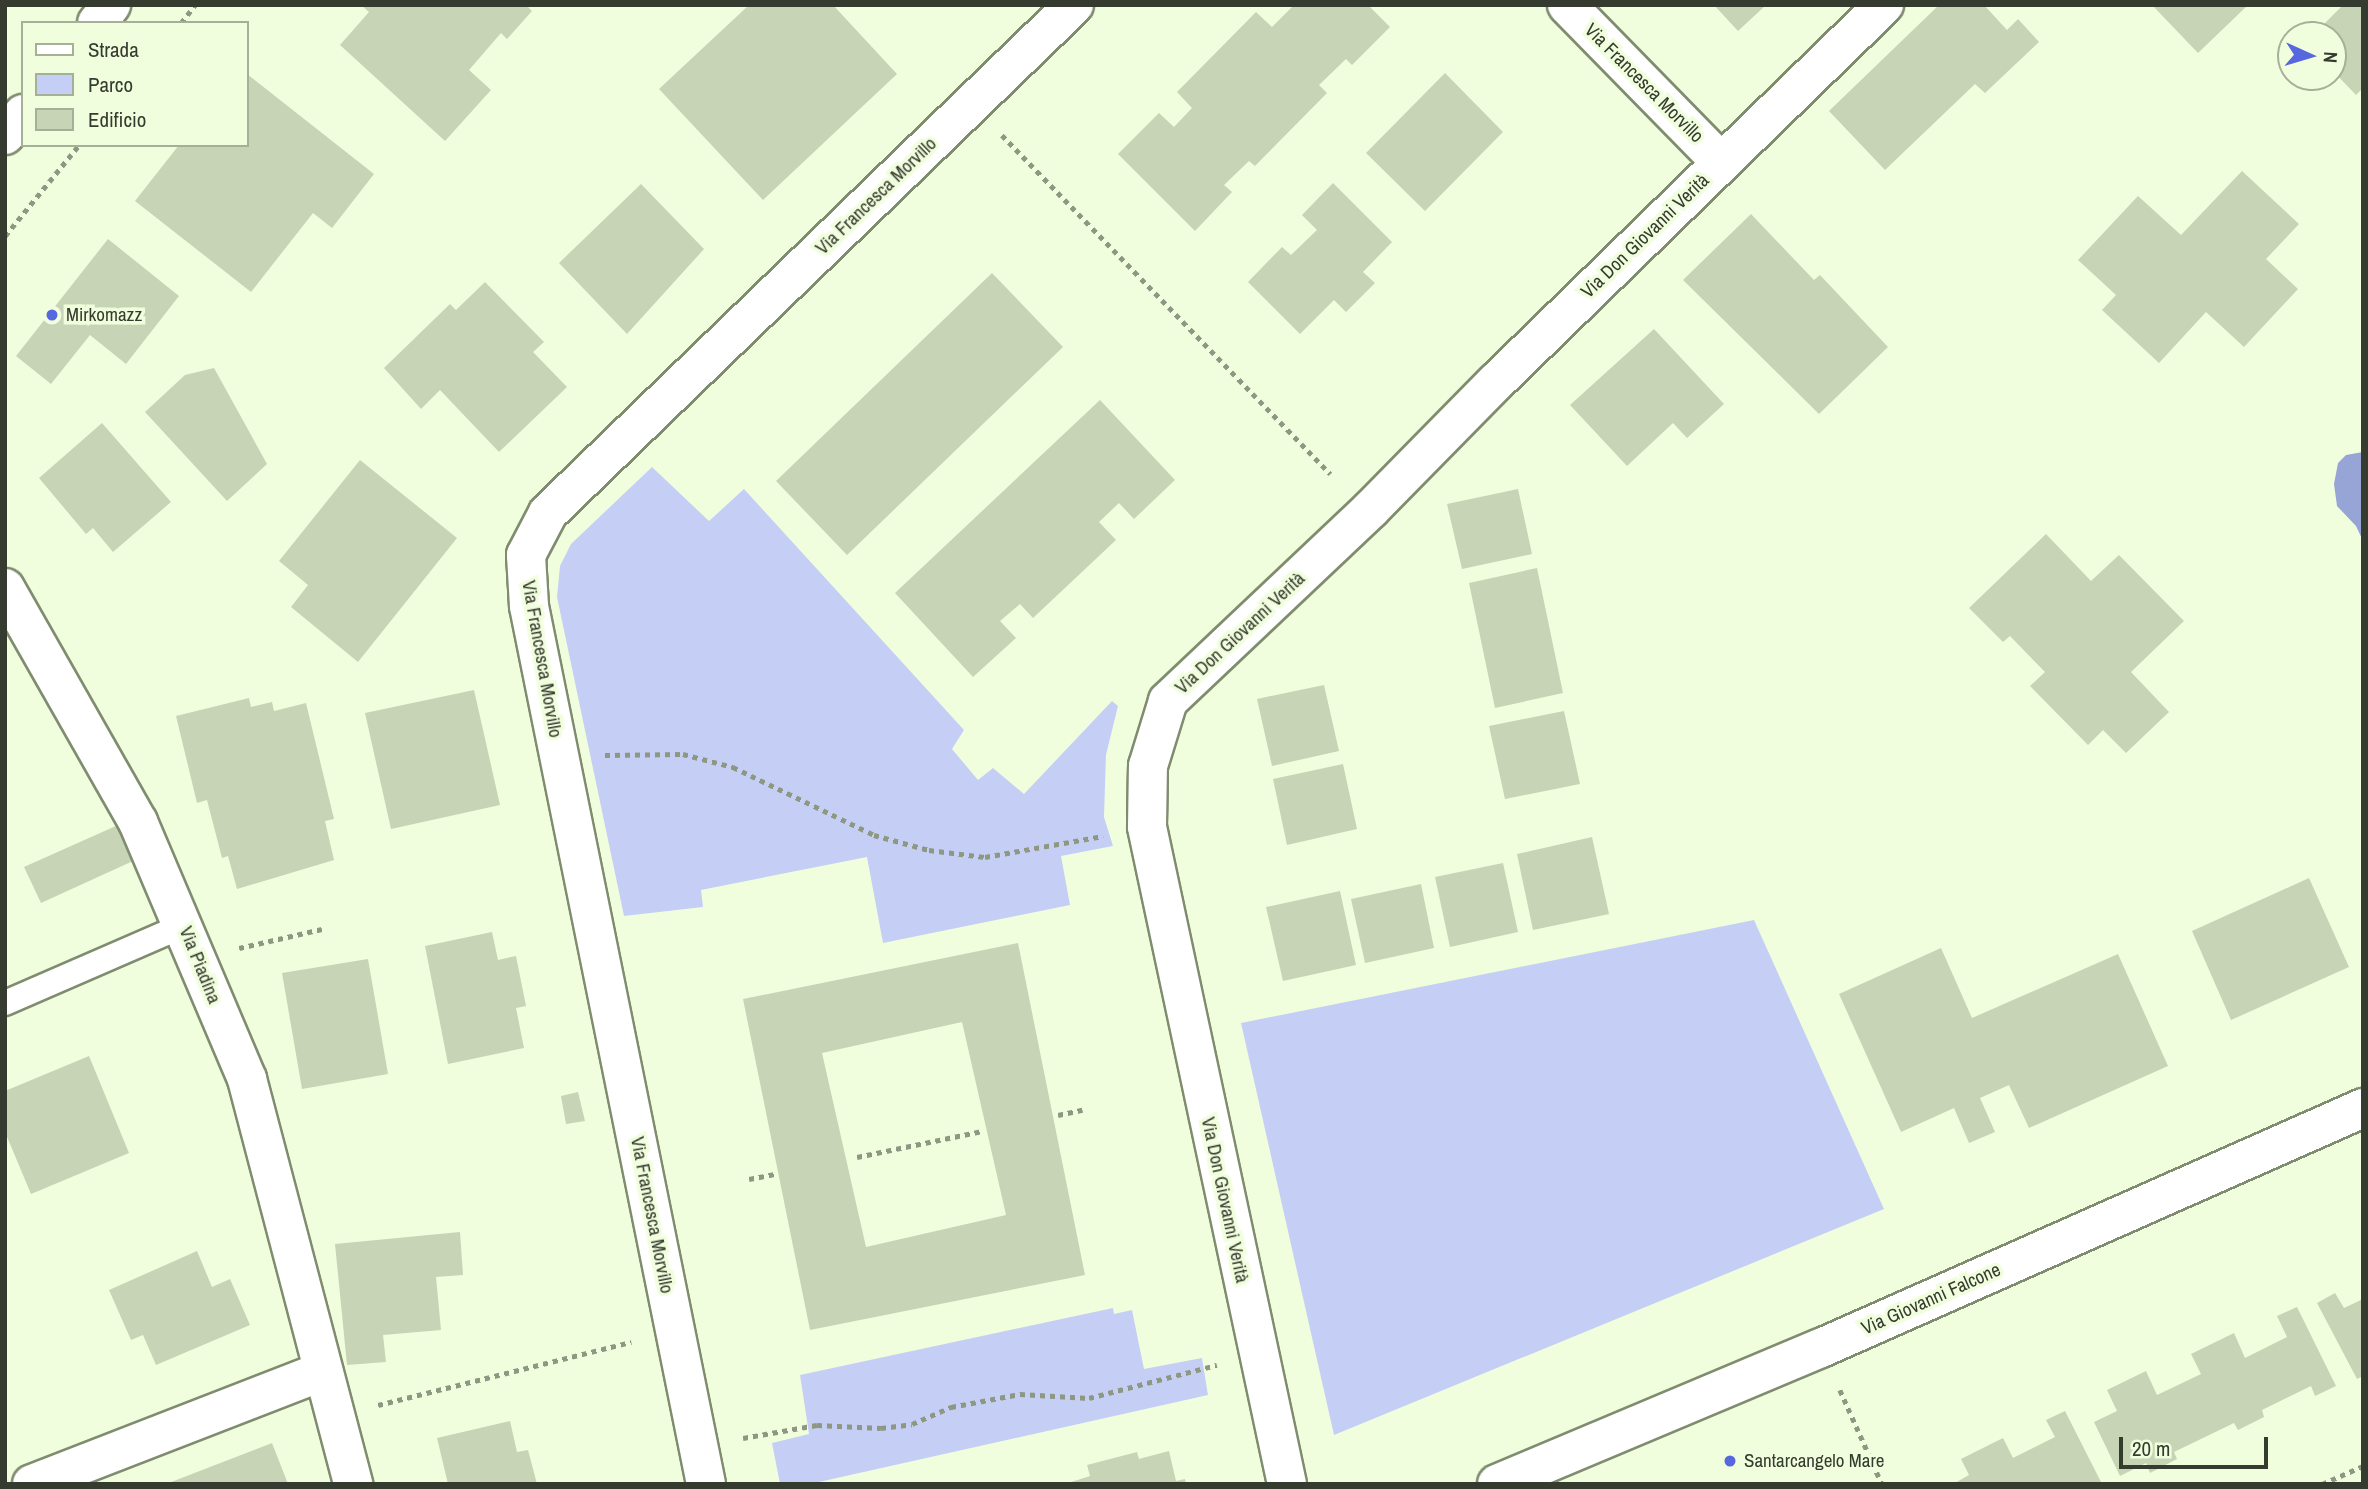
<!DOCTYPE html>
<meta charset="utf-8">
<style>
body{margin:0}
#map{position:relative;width:2368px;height:1489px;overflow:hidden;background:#f1fede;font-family:"Archivo Narrow",sans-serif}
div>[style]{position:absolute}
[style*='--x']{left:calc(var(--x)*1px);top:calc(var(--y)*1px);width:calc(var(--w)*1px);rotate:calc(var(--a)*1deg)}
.green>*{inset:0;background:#c5cff5}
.water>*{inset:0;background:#96a4d6}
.building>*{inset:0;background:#c7d4b5}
.path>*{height:4.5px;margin-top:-2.25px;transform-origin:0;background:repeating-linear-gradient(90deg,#8e9781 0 5px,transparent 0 10px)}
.roads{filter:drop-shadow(2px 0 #808c6f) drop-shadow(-2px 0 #808c6f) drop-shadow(0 2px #808c6f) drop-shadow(0 -2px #808c6f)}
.service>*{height:24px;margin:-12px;padding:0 12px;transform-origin:12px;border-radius:12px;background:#fff}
.minor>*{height:38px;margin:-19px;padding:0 19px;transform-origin:19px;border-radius:19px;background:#fff}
.primary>*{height:38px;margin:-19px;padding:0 19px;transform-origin:19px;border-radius:19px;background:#fff}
.dots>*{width:19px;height:19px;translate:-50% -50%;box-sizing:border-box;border:4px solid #f1fede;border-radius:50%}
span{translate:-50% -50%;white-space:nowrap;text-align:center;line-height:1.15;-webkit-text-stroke:7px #f1fede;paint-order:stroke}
.street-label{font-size:19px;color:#363b2f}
.poi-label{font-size:19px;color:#363b2f}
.left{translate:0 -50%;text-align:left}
.frame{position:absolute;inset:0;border:7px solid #363b2f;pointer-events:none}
.legend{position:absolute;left:21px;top:21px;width:228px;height:126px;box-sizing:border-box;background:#f1fede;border:2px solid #a6b098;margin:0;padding:9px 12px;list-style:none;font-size:21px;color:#363b2f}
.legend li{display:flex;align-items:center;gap:14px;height:35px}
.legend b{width:35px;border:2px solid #a6b098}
.north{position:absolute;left:2277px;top:21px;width:70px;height:70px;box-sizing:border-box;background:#f1fede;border:2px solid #a6b098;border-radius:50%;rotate:94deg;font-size:19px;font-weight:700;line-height:28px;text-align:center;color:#363b2f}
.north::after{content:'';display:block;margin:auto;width:24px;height:32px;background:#5768de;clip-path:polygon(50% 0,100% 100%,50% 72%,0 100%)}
.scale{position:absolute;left:2119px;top:1437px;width:149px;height:32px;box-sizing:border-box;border:4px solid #363b2f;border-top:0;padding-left:9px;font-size:21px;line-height:24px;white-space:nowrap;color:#363b2f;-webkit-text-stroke:5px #f1fede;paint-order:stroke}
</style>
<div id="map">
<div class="green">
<i style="clip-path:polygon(652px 467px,709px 521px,744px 489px,964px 730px,952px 749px,978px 780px,993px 768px,1024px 794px,1112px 701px,1118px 706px,1106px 755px,1104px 817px,1113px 846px,1061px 856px,1070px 905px,883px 943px,867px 857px,701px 890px,703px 907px,624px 916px,557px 597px,560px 566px,571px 544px)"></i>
<i style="clip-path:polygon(1754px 920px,1884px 1209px,1334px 1435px,1241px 1023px)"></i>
<i style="clip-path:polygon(1113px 1308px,1114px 1314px,1132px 1310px,1144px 1369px,1202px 1358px,1208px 1395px,810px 1484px,780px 1484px,772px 1443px,809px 1434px,800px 1375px)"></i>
</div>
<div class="water">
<i style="clip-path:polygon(2363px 452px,2363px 541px,2356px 526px,2337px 506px,2334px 484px,2338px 463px,2346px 455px)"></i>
</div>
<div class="building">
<i style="clip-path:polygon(361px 5px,526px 5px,532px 11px,507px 39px,501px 33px,469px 70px,491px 90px,445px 141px,340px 45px,369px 12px)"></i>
<i style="clip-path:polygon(749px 5px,833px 5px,897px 74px,763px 200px,659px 89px)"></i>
<i style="clip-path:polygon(1294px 5px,1368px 5px,1390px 27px,1352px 65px,1346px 59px,1319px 85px,1327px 93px,1255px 166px,1249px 161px,1224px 185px,1232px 192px,1195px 231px,1118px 154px,1159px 113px,1174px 127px,1192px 108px,1177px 92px,1256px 12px,1272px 27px)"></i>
<i style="clip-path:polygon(1714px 5px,1766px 5px,1738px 31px)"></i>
<i style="clip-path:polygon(1939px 5px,1984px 5px,2007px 30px,2018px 19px,2039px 42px,1985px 93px,1975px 84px,1885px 170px,1829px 111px)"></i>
<i style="clip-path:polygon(2152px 5px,2248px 5px,2198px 53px)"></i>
<i style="clip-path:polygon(2343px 5px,2363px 5px,2363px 88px,2356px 95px,2333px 71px,2333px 35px,2313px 35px)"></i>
<i style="clip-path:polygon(1445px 73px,1503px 132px,1425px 211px,1366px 153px)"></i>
<i style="clip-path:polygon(247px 74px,374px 174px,332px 228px,313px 213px,251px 292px,135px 201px,179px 145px,247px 145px)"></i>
<i style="clip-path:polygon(2242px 171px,2299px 224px,2266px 259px,2298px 289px,2244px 347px,2206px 312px,2159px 363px,2102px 310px,2116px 295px,2078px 260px,2138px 196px,2181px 235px)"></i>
<i style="clip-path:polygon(1333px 183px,1392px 242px,1363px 272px,1375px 283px,1346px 312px,1334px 300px,1300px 334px,1248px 282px,1282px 247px,1291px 255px,1317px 230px,1302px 215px)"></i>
<i style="clip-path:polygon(641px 184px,704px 249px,627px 334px,559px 263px)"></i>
<i style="clip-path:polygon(1751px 214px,1814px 280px,1820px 275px,1888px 347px,1819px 414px,1683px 280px)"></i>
<i style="clip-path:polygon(108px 239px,179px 296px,126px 364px,90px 335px,51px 384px,16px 356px)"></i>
<i style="clip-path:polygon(992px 273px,1063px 347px,847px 555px,776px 481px)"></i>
<i style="clip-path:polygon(485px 282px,544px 342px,533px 352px,567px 387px,499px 452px,440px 390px,421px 409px,384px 368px,450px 304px,456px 310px)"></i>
<i style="clip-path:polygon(1654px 329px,1724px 404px,1687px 438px,1673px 423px,1627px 466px,1570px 405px)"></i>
<i style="clip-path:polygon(214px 368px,267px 464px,227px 501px,145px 412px,185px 375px)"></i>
<i style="clip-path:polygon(1100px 400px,1175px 480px,1134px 519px,1119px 503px,1099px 522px,1116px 540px,1033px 618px,1020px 604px,1000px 621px,1016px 638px,973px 677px,895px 593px)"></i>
<i style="clip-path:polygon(102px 423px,171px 502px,113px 552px,93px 528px,86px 534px,39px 478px)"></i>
<i style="clip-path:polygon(360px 460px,457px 538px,358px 662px,291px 607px,308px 585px,279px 561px)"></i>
<i style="clip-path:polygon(1518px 489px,1532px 554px,1462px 569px,1447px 504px)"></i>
<i style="clip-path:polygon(2046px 534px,2091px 581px,2119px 555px,2184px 621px,2131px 672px,2169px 712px,2126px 753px,2103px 730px,2088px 745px,2030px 686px,2045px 672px,2010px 636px,2003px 642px,1969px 608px)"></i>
<i style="clip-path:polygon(1537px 568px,1563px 693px,1495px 708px,1469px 583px)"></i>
<i style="clip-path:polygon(1324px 685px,1339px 751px,1272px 766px,1257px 699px)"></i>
<i style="clip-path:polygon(474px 690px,500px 805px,391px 829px,365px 713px)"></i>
<i style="clip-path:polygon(249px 698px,251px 707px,272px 702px,274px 711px,306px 703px,334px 819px,325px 821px,334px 860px,237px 889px,228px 856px,222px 858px,207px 800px,197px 803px,176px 716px)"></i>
<i style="clip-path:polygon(1564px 711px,1580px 784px,1505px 799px,1489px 726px)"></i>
<i style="clip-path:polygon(1343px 764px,1357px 829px,1287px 845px,1273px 779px)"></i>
<i style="clip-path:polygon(118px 825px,133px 861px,41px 903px,24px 867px)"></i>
<i style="clip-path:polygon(1592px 837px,1609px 914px,1533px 930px,1517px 854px)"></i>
<i style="clip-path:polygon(1503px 863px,1518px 932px,1450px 947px,1435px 877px)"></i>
<i style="clip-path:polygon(2309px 878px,2349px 967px,2231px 1020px,2192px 931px)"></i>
<i style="clip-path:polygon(1421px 884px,1434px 948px,1365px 963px,1351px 899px)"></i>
<i style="clip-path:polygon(1340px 891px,1356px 965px,1283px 981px,1266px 907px)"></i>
<i style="clip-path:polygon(492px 932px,498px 960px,516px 956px,526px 1006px,516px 1008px,524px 1048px,448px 1064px,425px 946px)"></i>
<i style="clip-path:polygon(evenodd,1018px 943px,1085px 1275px,810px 1330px,743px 999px,1018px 943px,962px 1022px,1006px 1215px,866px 1247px,822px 1053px,962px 1022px)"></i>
<i style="clip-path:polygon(1941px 948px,1972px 1018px,2118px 954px,2168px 1066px,2029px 1128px,2009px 1085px,1980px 1098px,1995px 1132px,1969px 1143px,1954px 1108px,1901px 1132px,1839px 994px)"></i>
<i style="clip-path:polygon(368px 959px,388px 1074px,302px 1089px,282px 973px)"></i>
<i style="clip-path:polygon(89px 1056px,129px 1153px,31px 1194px,5px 1132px,5px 1091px)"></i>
<i style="clip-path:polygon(578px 1092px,585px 1121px,566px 1124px,561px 1096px)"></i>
<i style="clip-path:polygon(460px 1232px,463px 1275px,436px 1277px,441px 1330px,383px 1335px,386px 1362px,347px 1365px,335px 1244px)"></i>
<i style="clip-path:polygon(197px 1251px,212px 1287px,230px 1279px,250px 1325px,156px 1365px,143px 1335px,131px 1340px,109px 1290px)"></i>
<i style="clip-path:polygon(2335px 1293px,2344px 1308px,2363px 1299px,2363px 1376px,2357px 1379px,2317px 1303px)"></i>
<i style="clip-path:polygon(2297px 1307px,2336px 1386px,2315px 1396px,2311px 1386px,2262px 1410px,2264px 1417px,2238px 1430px,2234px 1423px,2174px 1452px,2177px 1459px,2150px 1473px,2146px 1463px,2120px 1476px,2094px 1422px,2117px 1411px,2107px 1390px,2146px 1371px,2157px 1395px,2201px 1374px,2191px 1354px,2234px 1333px,2245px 1358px,2287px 1337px,2277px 1316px)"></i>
<i style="clip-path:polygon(2065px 1411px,2102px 1484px,1953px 1484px,1969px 1475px,1961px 1459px,2003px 1438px,2013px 1458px,2055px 1437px,2046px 1420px)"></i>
<i style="clip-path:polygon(510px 1421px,517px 1452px,528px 1450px,537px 1484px,448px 1484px,437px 1438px)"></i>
<i style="clip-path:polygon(272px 1443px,288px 1484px,166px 1484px)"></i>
<i style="clip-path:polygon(1169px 1451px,1176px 1481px,1185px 1479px,1186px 1484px,1065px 1484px,1090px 1476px,1087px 1465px,1137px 1452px,1139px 1459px)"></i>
</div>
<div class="path">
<i style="--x:181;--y:23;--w:23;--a:-52"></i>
<i style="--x:1002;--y:135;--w:472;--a:45.9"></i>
<i style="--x:5;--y:236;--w:117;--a:-50.9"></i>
<i style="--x:605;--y:755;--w:78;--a:-0.7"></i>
<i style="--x:683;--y:754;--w:52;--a:14.6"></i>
<i style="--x:733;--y:767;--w:157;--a:25.7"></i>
<i style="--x:874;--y:835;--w:57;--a:15.3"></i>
<i style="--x:929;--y:850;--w:56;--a:7.1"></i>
<i style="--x:985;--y:857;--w:120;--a:-10.1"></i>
<i style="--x:239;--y:948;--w:85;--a:-12.9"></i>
<i style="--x:1058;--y:1115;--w:25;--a:-12"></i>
<i style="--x:857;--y:1157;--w:128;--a:-11.7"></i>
<i style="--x:749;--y:1179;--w:26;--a:-11"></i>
<i style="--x:1840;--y:1390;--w:103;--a:65.9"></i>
<i style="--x:378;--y:1405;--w:261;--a:-14"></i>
<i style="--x:743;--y:1438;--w:75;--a:-10"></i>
<i style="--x:817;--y:1425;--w:64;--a:2.7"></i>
<i style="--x:881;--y:1428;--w:31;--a:-7"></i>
<i style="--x:912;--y:1424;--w:43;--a:-23.6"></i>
<i style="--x:951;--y:1407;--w:70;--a:-10.7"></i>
<i style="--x:1020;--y:1394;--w:69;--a:3.3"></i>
<i style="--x:1089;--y:1398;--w:132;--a:-14.5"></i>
<i style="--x:2322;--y:1484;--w:45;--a:-23.7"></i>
</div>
<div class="roads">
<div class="service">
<i style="--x:5;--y:1003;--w:195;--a:-23.5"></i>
</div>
<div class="minor">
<i style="--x:1567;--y:5;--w:220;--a:45.6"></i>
<i style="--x:5;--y:588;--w:269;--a:60.4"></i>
<i style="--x:138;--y:822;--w:279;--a:67"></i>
<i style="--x:247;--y:1079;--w:419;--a:75.3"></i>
<i style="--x:32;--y:1484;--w:312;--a:-21.2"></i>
<i style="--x:706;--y:1484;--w:896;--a:-101.4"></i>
<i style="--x:529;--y:606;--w:51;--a:-93.4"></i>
<i style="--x:526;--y:555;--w:47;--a:-62.4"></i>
<i style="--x:548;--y:513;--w:731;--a:-44"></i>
<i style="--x:1287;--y:1484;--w:672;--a:-102.03"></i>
<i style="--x:1147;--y:827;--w:61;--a:-89.1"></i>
<i style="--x:1148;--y:766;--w:68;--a:-72.9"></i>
<i style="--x:1168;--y:701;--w:279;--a:-43.4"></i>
<i style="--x:1371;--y:509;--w:178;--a:-45.5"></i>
<i style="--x:1496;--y:382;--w:541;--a:-44.18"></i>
<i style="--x:1497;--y:1484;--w:351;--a:-22.8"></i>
<i style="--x:1821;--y:1348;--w:593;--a:-23.88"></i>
</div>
<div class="primary">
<i style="--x:97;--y:23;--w:23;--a:-52"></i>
<i style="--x:5;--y:135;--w:28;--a:-49"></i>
</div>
</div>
<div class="dots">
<i style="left:52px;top:315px;background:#5768de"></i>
<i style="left:1730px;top:1461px;background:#5768de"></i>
</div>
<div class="street-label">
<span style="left:1644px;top:83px;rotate:45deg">Via Francesca Morvillo</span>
<span style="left:876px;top:196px;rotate:-44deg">Via Francesca Morvillo</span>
<span style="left:1645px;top:236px;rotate:-44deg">Via Don Giovanni Verità</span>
<span style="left:1240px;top:633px;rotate:-43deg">Via Don Giovanni Verità</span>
<span style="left:542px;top:659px;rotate:80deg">Via Francesca Morvillo</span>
<span style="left:200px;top:965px;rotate:68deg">Via Piadina</span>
<span style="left:1225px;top:1200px;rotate:78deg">Via Don Giovanni Verità</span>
<span style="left:652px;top:1215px;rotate:79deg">Via Francesca Morvillo</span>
<span style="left:1931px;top:1299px;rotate:-24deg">Via Giovanni Falcone</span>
</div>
<div class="poi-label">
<span class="left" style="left:66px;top:315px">Mirkomazz</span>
<span class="left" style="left:1744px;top:1461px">Santarcangelo Mare</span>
</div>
<div class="frame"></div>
<ul class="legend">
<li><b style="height:9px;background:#fff"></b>Strada</li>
<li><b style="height:19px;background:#c5cff5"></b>Parco</li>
<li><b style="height:19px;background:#c7d4b5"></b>Edificio</li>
</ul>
<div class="north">N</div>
<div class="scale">20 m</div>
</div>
